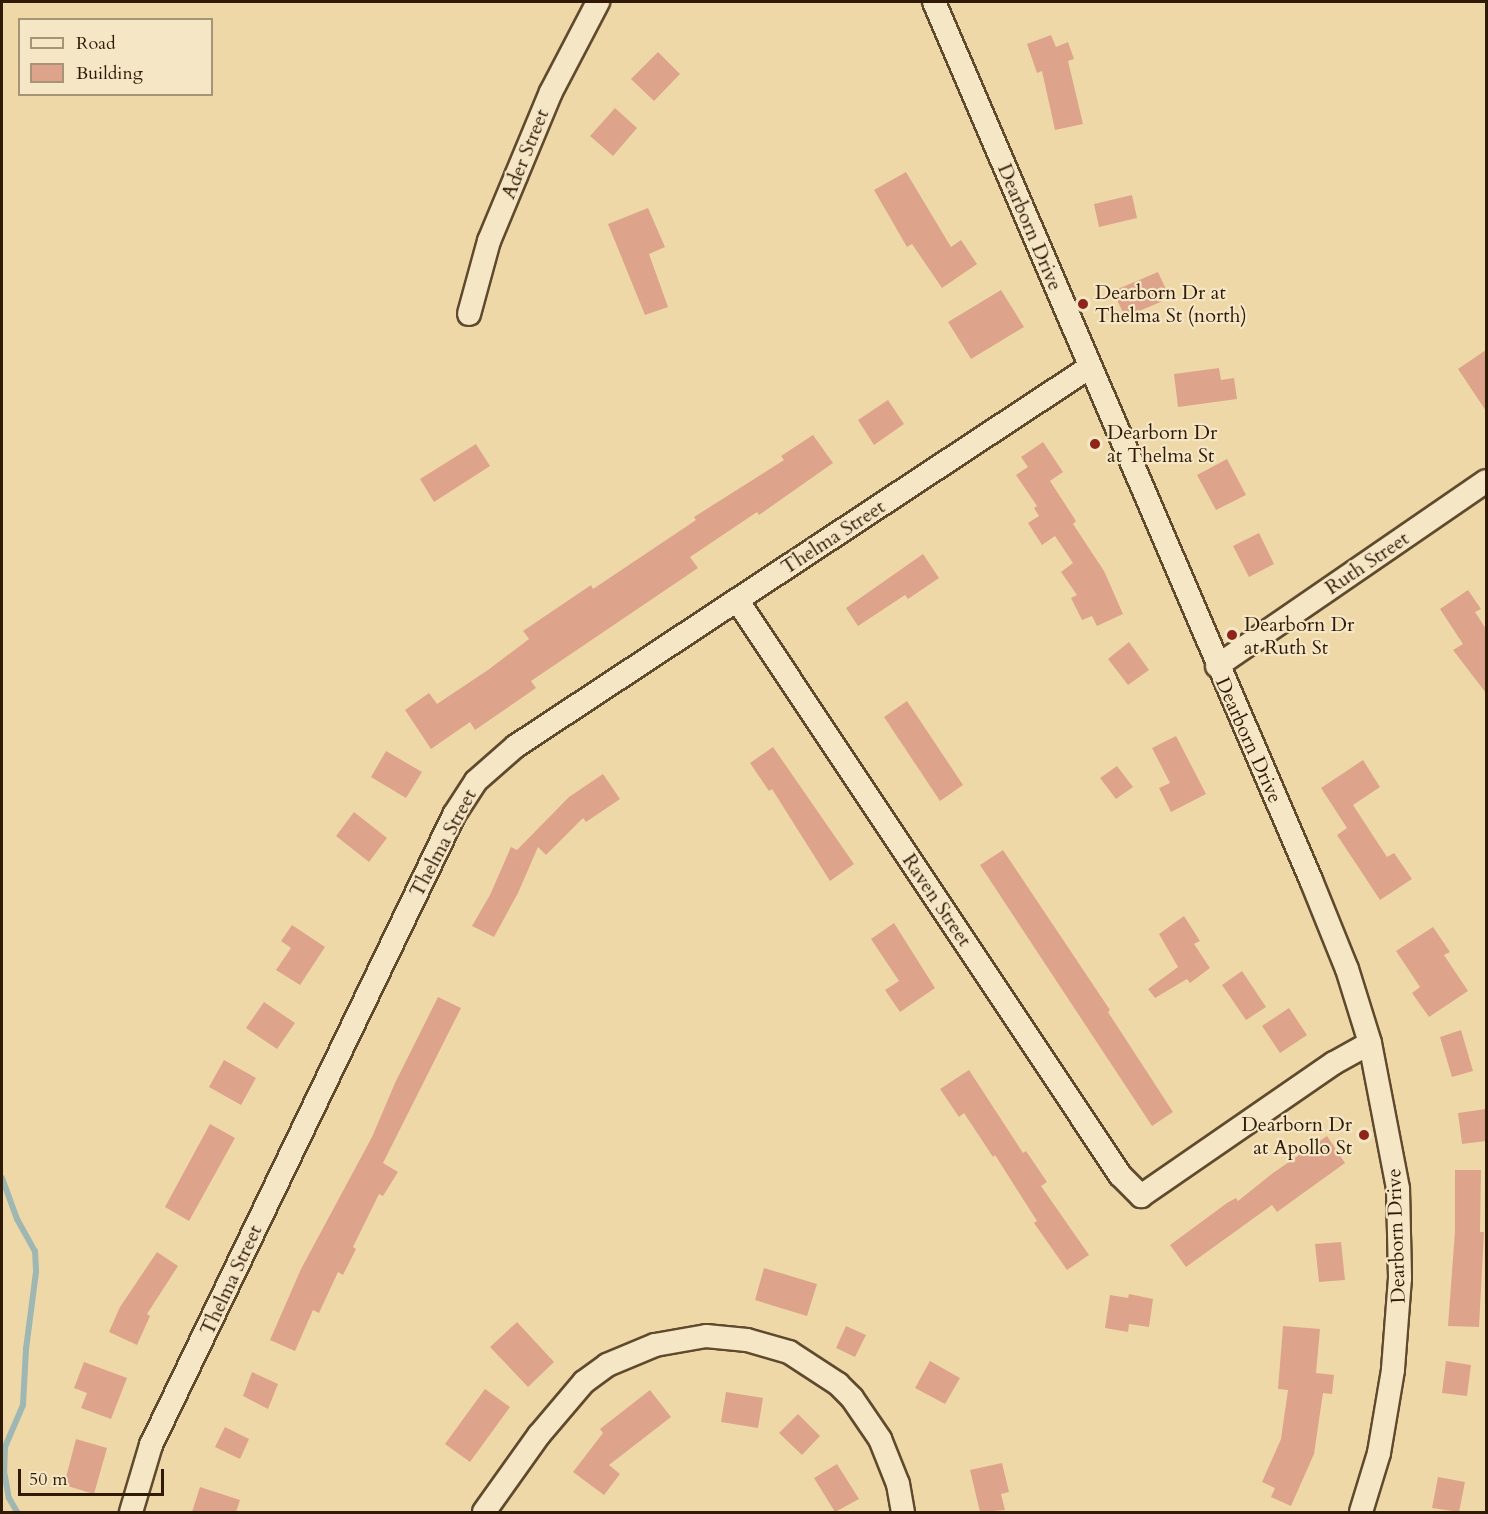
<!DOCTYPE html>
<style>
body{margin:0}
#map{position:relative;width:1488px;height:1514px;overflow:hidden;background:#efd8a8;font-family:Cardo,serif}
div>[style]{position:absolute}
[style*='--x']{left:calc(var(--x)*1px);top:calc(var(--y)*1px);width:calc(var(--w)*1px);rotate:calc(var(--a)*1deg)}
.stream>*{height:6px;margin:-3px;padding:0 3px;transform-origin:3px;border-radius:3px;background:#9fb7b3}
.building>*{inset:0;background:#dda48b}
.roads{filter:drop-shadow(2px 0 #604a2e) drop-shadow(-2px 0 #604a2e) drop-shadow(0 2px #604a2e) drop-shadow(0 -2px #604a2e)}
.minor>*{height:22px;margin:-11px;padding:0 11px;transform-origin:11px;border-radius:11px;background:#f5e6c6}
.dots>*{width:16px;height:16px;translate:-50% -50%;box-sizing:border-box;border:3px solid #f5e6c6;border-radius:50%}
span{translate:-50% -50%;white-space:nowrap;text-align:center;line-height:1.15;-webkit-text-stroke:4.5px #f5e6c6;paint-order:stroke}
.street-label{font-size:20px;color:#301a05}
.poi-label{font-size:20px;color:#301a05}
.left{translate:0 -50%;text-align:left}
.right{translate:-100% -50%;text-align:right}
.frame{position:absolute;inset:0;border:3px solid #301a05;pointer-events:none}
.legend{position:absolute;left:18px;top:18px;width:195px;height:78px;box-sizing:border-box;background:#f5e6c6;border:2px solid #a69479;margin:0;padding:8px 10px;list-style:none;font-size:18px;color:#301a05}
.legend li{display:flex;align-items:center;gap:12px;height:30px}
.legend b{width:30px;border:2px solid #a69479}
.scale{position:absolute;left:18px;top:1469px;width:146px;height:27px;box-sizing:border-box;border:3px solid #301a05;border-top:0;padding-left:8px;font-size:18px;line-height:21px;white-space:nowrap;color:#301a05;-webkit-text-stroke:4px #f5e6c6;paint-order:stroke}
</style>
<div id="map">
<div class="stream">
<i style="--x:2;--y:1178;--w:44;--a:69.9"></i>
<i style="--x:17;--y:1219;--w:37;--a:61"></i>
<i style="--x:35;--y:1251;--w:21;--a:87"></i>
<i style="--x:36;--y:1272;--w:78;--a:97.4"></i>
<i style="--x:26;--y:1349;--w:56;--a:93.1"></i>
<i style="--x:23;--y:1405;--w:46;--a:113.2"></i>
<i style="--x:5;--y:1447;--w:24;--a:92"></i>
<i style="--x:4;--y:1471;--w:27;--a:80"></i>
<i style="--x:9;--y:1498;--w:16;--a:60"></i>
</div>
<div class="building">
<i style="clip-path:polygon(1051px 35px,1056px 47px,1068px 42px,1074px 59px,1068px 61px,1083px 124px,1055px 130px,1042px 71px,1037px 73px,1027px 44px)"></i>
<i style="clip-path:polygon(658px 52px,680px 74px,654px 101px,631px 79px)"></i>
<i style="clip-path:polygon(615px 108px,637px 128px,613px 156px,590px 136px)"></i>
<i style="clip-path:polygon(906px 172px,951px 247px,961px 240px,977px 264px,942px 288px,912px 244px,907px 247px,874px 190px)"></i>
<i style="clip-path:polygon(1132px 195px,1137px 218px,1099px 227px,1094px 204px)"></i>
<i style="clip-path:polygon(648px 208px,665px 247px,649px 254px,668px 307px,645px 315px,608px 224px)"></i>
<i style="clip-path:polygon(1158px 272px,1170px 298px,1125px 317px,1113px 291px)"></i>
<i style="clip-path:polygon(1001px 290px,1024px 327px,971px 359px,948px 322px)"></i>
<i style="clip-path:polygon(1486px 350px,1486px 411px,1458px 369px)"></i>
<i style="clip-path:polygon(1219px 368px,1221px 380px,1234px 378px,1237px 399px,1178px 407px,1174px 374px)"></i>
<i style="clip-path:polygon(888px 400px,904px 424px,874px 445px,858px 420px)"></i>
<i style="clip-path:polygon(813px 435px,833px 463px,759px 515px,757px 512px,690px 557px,698px 568px,531px 681px,536px 688px,475px 730px,470px 722px,431px 749px,405px 710px,429px 693px,437px 704px,488px 670px,529px 639px,523px 631px,591px 585px,593px 589px,696px 520px,694px 517px,784px 460px,781px 456px)"></i>
<i style="clip-path:polygon(1043px 442px,1063px 472px,1050px 481px,1076px 521px,1073px 524px,1104px 571px,1123px 614px,1097px 626px,1092px 616px,1082px 620px,1071px 598px,1077px 595px,1061px 572px,1073px 563px,1055px 536px,1042px 545px,1028px 523px,1039px 516px,1034px 508px,1037px 506px,1016px 475px,1028px 467px,1021px 457px)"></i>
<i style="clip-path:polygon(476px 444px,490px 466px,434px 502px,420px 479px)"></i>
<i style="clip-path:polygon(1227px 459px,1246px 495px,1216px 510px,1197px 475px)"></i>
<i style="clip-path:polygon(1259px 533px,1274px 564px,1249px 577px,1233px 546px)"></i>
<i style="clip-path:polygon(923px 554px,939px 578px,908px 599px,905px 595px,858px 626px,846px 608px)"></i>
<i style="clip-path:polygon(1468px 590px,1481px 609px,1475px 612px,1486px 629px,1486px 693px,1453px 650px,1463px 644px,1440px 609px)"></i>
<i style="clip-path:polygon(1129px 642px,1149px 670px,1128px 685px,1108px 659px)"></i>
<i style="clip-path:polygon(907px 701px,963px 785px,940px 801px,884px 717px)"></i>
<i style="clip-path:polygon(1176px 736px,1206px 794px,1171px 812px,1159px 788px,1170px 783px,1152px 748px)"></i>
<i style="clip-path:polygon(773px 747px,854px 864px,830px 881px,772px 789px,769px 791px,750px 763px)"></i>
<i style="clip-path:polygon(386px 751px,422px 772px,406px 798px,371px 777px)"></i>
<i style="clip-path:polygon(1363px 760px,1380px 787px,1353px 805px,1387px 857px,1394px 853px,1412px 879px,1380px 900px,1337px 835px,1347px 828px,1321px 788px)"></i>
<i style="clip-path:polygon(1117px 766px,1133px 787px,1116px 799px,1100px 778px)"></i>
<i style="clip-path:polygon(603px 774px,620px 799px,586px 822px,583px 818px,546px 855px,538px 847px,518px 893px,494px 937px,472px 926px,490px 895px,511px 847px,517px 850px,569px 797px)"></i>
<i style="clip-path:polygon(354px 812px,387px 838px,369px 862px,336px 836px)"></i>
<i style="clip-path:polygon(1003px 850px,1110px 1010px,1108px 1012px,1173px 1112px,1152px 1126px,980px 865px)"></i>
<i style="clip-path:polygon(1184px 916px,1200px 941px,1194px 944px,1210px 968px,1190px 983px,1187px 979px,1155px 998px,1148px 989px,1178px 967px,1159px 934px)"></i>
<i style="clip-path:polygon(894px 923px,935px 988px,900px 1012px,885px 990px,899px 981px,871px 939px)"></i>
<i style="clip-path:polygon(292px 925px,325px 947px,300px 985px,276px 970px,291px 948px,281px 941px)"></i>
<i style="clip-path:polygon(1433px 927px,1450px 952px,1444px 955px,1468px 991px,1429px 1017px,1412px 993px,1420px 987px,1396px 951px)"></i>
<i style="clip-path:polygon(1242px 971px,1266px 1007px,1246px 1020px,1222px 985px)"></i>
<i style="clip-path:polygon(438px 997px,461px 1008px,383px 1163px,398px 1172px,383px 1196px,379px 1194px,353px 1247px,356px 1249px,343px 1275px,338px 1272px,319px 1313px,313px 1310px,295px 1351px,270px 1340px,301px 1269px,372px 1137px,395px 1083px)"></i>
<i style="clip-path:polygon(264px 1002px,295px 1023px,277px 1049px,246px 1028px)"></i>
<i style="clip-path:polygon(1289px 1008px,1307px 1035px,1280px 1053px,1262px 1026px)"></i>
<i style="clip-path:polygon(1461px 1030px,1473px 1071px,1452px 1077px,1440px 1037px)"></i>
<i style="clip-path:polygon(224px 1060px,256px 1078px,241px 1105px,209px 1087px)"></i>
<i style="clip-path:polygon(969px 1070px,1023px 1153px,1026px 1151px,1047px 1182px,1041px 1186px,1089px 1255px,1067px 1270px,1034px 1223px,1037px 1221px,995px 1155px,993px 1157px,964px 1113px,959px 1117px,940px 1089px)"></i>
<i style="clip-path:polygon(1486px 1109px,1486px 1141px,1462px 1144px,1458px 1113px)"></i>
<i style="clip-path:polygon(210px 1124px,235px 1138px,189px 1221px,165px 1207px)"></i>
<i style="clip-path:polygon(1327px 1136px,1345px 1163px,1277px 1212px,1272px 1205px,1186px 1267px,1170px 1245px,1227px 1203px,1236px 1198px,1238px 1201px,1273px 1173px)"></i>
<i style="clip-path:polygon(1455px 1170px,1481px 1170px,1480px 1232px,1484px 1232px,1479px 1327px,1448px 1326px,1455px 1231px)"></i>
<i style="clip-path:polygon(1341px 1242px,1345px 1280px,1319px 1282px,1315px 1244px)"></i>
<i style="clip-path:polygon(157px 1252px,178px 1266px,147px 1314px,150px 1316px,137px 1345px,109px 1332px,120px 1307px)"></i>
<i style="clip-path:polygon(764px 1268px,817px 1284px,807px 1316px,755px 1300px)"></i>
<i style="clip-path:polygon(1129px 1294px,1153px 1299px,1149px 1327px,1129px 1324px,1128px 1332px,1105px 1328px,1110px 1295px,1128px 1298px)"></i>
<i style="clip-path:polygon(517px 1322px,554px 1362px,528px 1387px,490px 1347px)"></i>
<i style="clip-path:polygon(846px 1326px,866px 1335px,855px 1357px,836px 1348px)"></i>
<i style="clip-path:polygon(1283px 1326px,1320px 1329px,1316px 1373px,1334px 1375px,1332px 1394px,1323px 1393px,1314px 1454px,1291px 1506px,1271px 1497px,1275px 1488px,1262px 1482px,1281px 1439px,1288px 1390px,1278px 1389px)"></i>
<i style="clip-path:polygon(930px 1361px,960px 1378px,945px 1404px,915px 1388px)"></i>
<i style="clip-path:polygon(1446px 1361px,1471px 1365px,1467px 1396px,1442px 1393px)"></i>
<i style="clip-path:polygon(84px 1362px,127px 1378px,111px 1419px,81px 1408px,87px 1393px,74px 1388px)"></i>
<i style="clip-path:polygon(252px 1372px,278px 1384px,268px 1409px,243px 1396px)"></i>
<i style="clip-path:polygon(485px 1389px,510px 1407px,470px 1462px,445px 1444px)"></i>
<i style="clip-path:polygon(650px 1390px,671px 1417px,609px 1465px,620px 1474px,604px 1495px,573px 1472px,603px 1433px,600px 1429px)"></i>
<i style="clip-path:polygon(726px 1392px,763px 1398px,758px 1428px,721px 1422px)"></i>
<i style="clip-path:polygon(798px 1414px,820px 1436px,802px 1455px,779px 1433px)"></i>
<i style="clip-path:polygon(225px 1427px,249px 1439px,240px 1459px,215px 1447px)"></i>
<i style="clip-path:polygon(76px 1439px,107px 1448px,94px 1494px,64px 1485px)"></i>
<i style="clip-path:polygon(1002px 1463px,1009px 1492px,1001px 1494px,1005px 1510px,980px 1512px,970px 1470px)"></i>
<i style="clip-path:polygon(837px 1464px,859px 1499px,835px 1512px,814px 1478px)"></i>
<i style="clip-path:polygon(1438px 1477px,1465px 1482px,1459px 1512px,1432px 1508px)"></i>
<i style="clip-path:polygon(200px 1487px,240px 1500px,236px 1512px,192px 1512px)"></i>
</div>
<div class="roads">
<div class="minor">
<i style="--x:934;--y:2;--w:956;--a:66.76"></i>
<i style="--x:1311;--y:880;--w:96;--a:68"></i>
<i style="--x:1347;--y:969;--w:77;--a:72.7"></i>
<i style="--x:1370;--y:1043;--w:149;--a:79.1"></i>
<i style="--x:1398;--y:1189;--w:89;--a:88.7"></i>
<i style="--x:1400;--y:1278;--w:92;--a:94.4"></i>
<i style="--x:1393;--y:1370;--w:84;--a:99.6"></i>
<i style="--x:1379;--y:1453;--w:62;--a:107"></i>
<i style="--x:469;--y:314;--w:76;--a:-74.7"></i>
<i style="--x:489;--y:241;--w:70;--a:-67.4"></i>
<i style="--x:516;--y:176;--w:91;--a:-67.4"></i>
<i style="--x:551;--y:92;--w:102;--a:-62.4"></i>
<i style="--x:737;--y:600;--w:691;--a:56.33"></i>
<i style="--x:1120;--y:1175;--w:30;--a:45"></i>
<i style="--x:1141;--y:1196;--w:234;--a:-34.6"></i>
<i style="--x:1334;--y:1063;--w:41;--a:-29.1"></i>
<i style="--x:1217;--y:666;--w:326;--a:-34.5"></i>
<i style="--x:131;--y:1512;--w:70;--a:-73.4"></i>
<i style="--x:151;--y:1445;--w:699;--a:-64.31"></i>
<i style="--x:454;--y:815;--w:40;--a:-57.1"></i>
<i style="--x:476;--y:781;--w:53;--a:-41.2"></i>
<i style="--x:516;--y:746;--w:688;--a:-33.44"></i>
<i style="--x:484;--y:1512;--w:95;--a:-54.5"></i>
<i style="--x:539;--y:1435;--w:70;--a:-49.7"></i>
<i style="--x:584;--y:1382;--w:29;--a:-36"></i>
<i style="--x:607;--y:1365;--w:52;--a:-22.6"></i>
<i style="--x:655;--y:1345;--w:52;--a:-10"></i>
<i style="--x:706;--y:1336;--w:41;--a:5.6"></i>
<i style="--x:747;--y:1340;--w:44;--a:15.9"></i>
<i style="--x:789;--y:1352;--w:59;--a:33.1"></i>
<i style="--x:838;--y:1384;--w:20;--a:45"></i>
<i style="--x:852;--y:1398;--w:50;--a:55.7"></i>
<i style="--x:880;--y:1439;--w:48;--a:68.2"></i>
<i style="--x:898;--y:1484;--w:28;--a:80"></i>
</div>
</div>
<div class="dots">
<i style="left:1083px;top:304px;background:#8f2418"></i>
<i style="left:1095px;top:444px;background:#8f2418"></i>
<i style="left:1232px;top:635px;background:#8f2418"></i>
<i style="left:1364px;top:1135px;background:#8f2418"></i>
</div>
<div class="street-label">
<span style="left:525px;top:154px;rotate:-68deg">Ader Street</span>
<span style="left:1030px;top:227px;rotate:67deg">Dearborn Drive</span>
<span style="left:833px;top:537px;rotate:-33deg">Thelma Street</span>
<span style="left:1367px;top:563px;rotate:-34deg">Ruth Street</span>
<span style="left:1249px;top:740px;rotate:66deg">Dearborn Drive</span>
<span style="left:443px;top:843px;rotate:-62deg">Thelma Street</span>
<span style="left:937px;top:900px;rotate:56deg">Raven Street</span>
<span style="left:1396px;top:1236px;rotate:-92deg">Dearborn Drive</span>
<span style="left:231px;top:1280px;rotate:-65deg">Thelma Street</span>
</div>
<div class="poi-label">
<span class="left" style="left:1095px;top:304px">Dearborn Dr at<br>Thelma St (north)</span>
<span class="left" style="left:1107px;top:444px">Dearborn Dr<br>at Thelma St</span>
<span class="left" style="left:1244px;top:636px">Dearborn Dr<br>at Ruth St</span>
<span class="right" style="left:1352px;top:1136px">Dearborn Dr<br>at Apollo St</span>
</div>
<div class="frame"></div>
<ul class="legend">
<li><b style="height:8px;background:#f5e6c6"></b>Road</li>
<li><b style="height:16px;background:#dda48b"></b>Building</li>
</ul>
<div class="scale">50 m</div>
</div>
